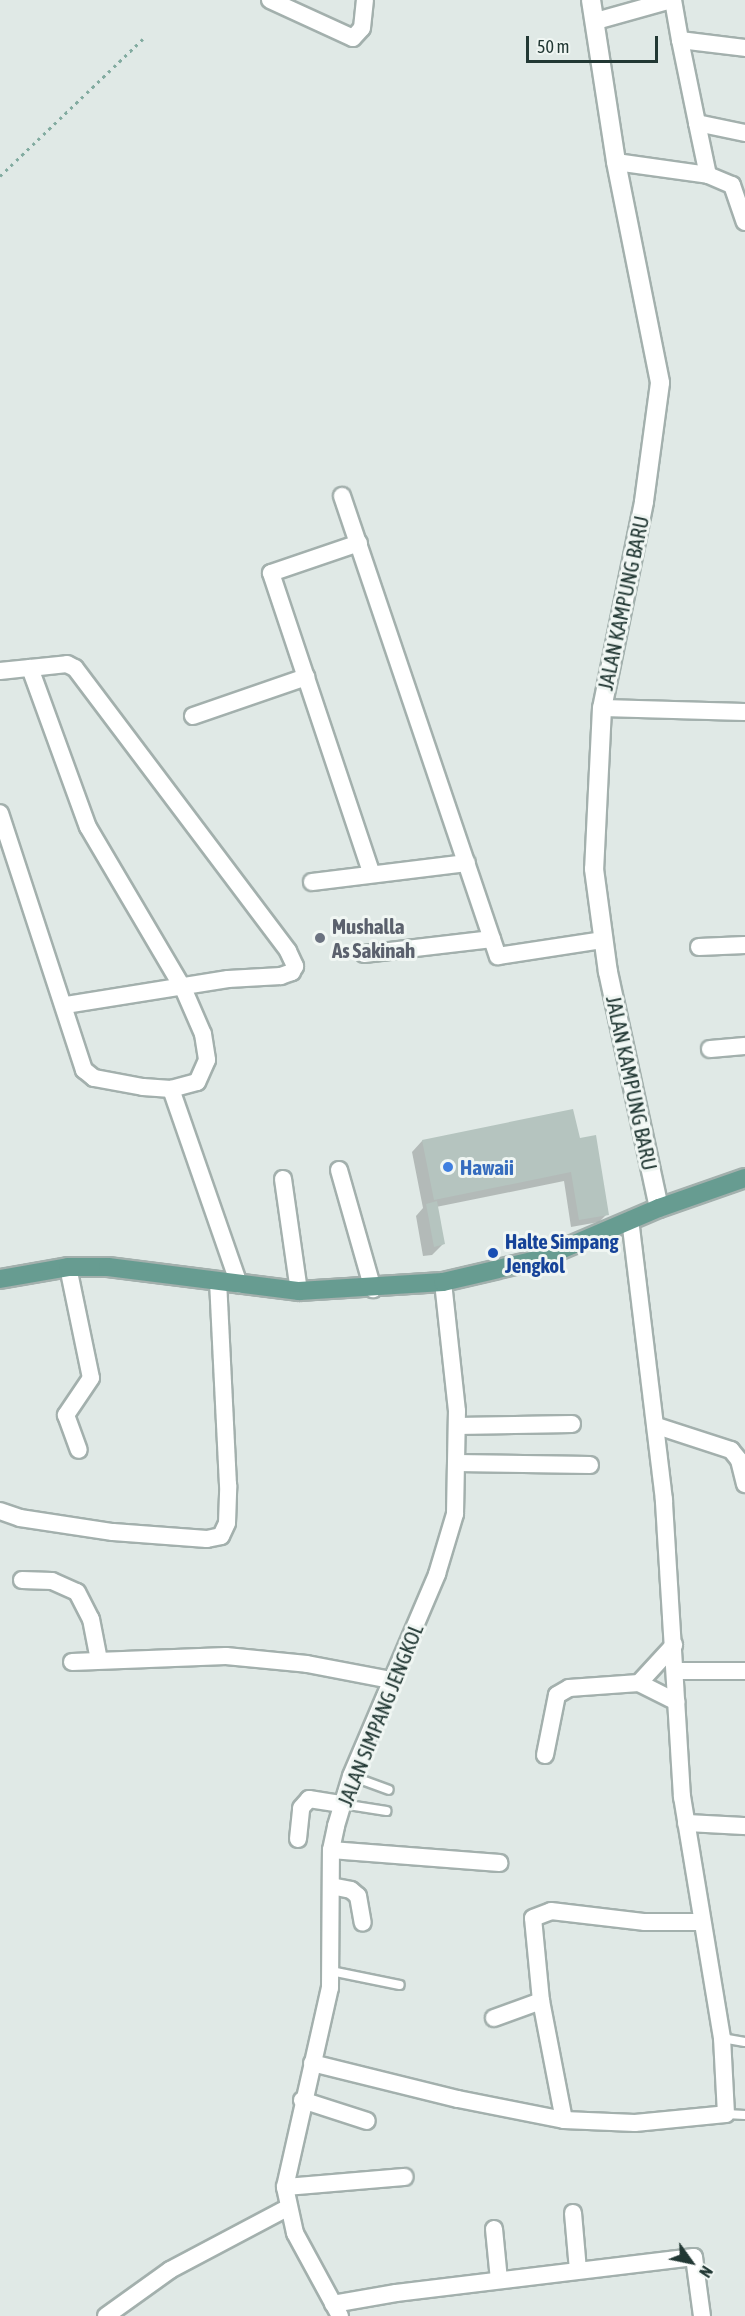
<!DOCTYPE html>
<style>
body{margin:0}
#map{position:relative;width:745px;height:2316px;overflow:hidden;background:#e0e9e6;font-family:"Asap Condensed",sans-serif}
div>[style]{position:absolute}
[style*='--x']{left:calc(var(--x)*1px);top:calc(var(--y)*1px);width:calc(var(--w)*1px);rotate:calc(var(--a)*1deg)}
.shadow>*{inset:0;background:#0003}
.building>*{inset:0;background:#b5c4bf}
.path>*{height:3px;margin-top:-1.5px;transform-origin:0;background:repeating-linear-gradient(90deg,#82aba0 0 3px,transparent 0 7.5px)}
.roads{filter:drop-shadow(2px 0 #a3b0ad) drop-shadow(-2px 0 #a3b0ad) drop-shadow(0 2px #a3b0ad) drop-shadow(0 -2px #a3b0ad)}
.lane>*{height:8px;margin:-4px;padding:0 4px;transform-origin:4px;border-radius:4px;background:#fff}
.street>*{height:16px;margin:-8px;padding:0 8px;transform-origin:8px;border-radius:8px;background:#fff}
.secondary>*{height:18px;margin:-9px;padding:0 9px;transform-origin:9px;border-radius:9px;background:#fff}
.primary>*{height:18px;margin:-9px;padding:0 9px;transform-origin:9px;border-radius:9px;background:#679c91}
.dots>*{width:16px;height:16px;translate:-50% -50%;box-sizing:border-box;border:3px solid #f0f6f3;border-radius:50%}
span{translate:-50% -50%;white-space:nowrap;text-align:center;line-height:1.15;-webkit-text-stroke:6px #f0f6f3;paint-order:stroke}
.street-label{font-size:21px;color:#223834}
.worship-label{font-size:21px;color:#5b616d;font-weight:700}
.left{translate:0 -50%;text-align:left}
.shop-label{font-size:21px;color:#366cbe;font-weight:700}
.transit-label{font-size:21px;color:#164399;font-weight:700}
.north{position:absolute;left:661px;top:2232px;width:60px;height:60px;-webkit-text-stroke:4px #f0f6f3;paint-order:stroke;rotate:123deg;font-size:16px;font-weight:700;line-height:24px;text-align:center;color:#223834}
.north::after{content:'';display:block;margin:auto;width:21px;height:27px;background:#223834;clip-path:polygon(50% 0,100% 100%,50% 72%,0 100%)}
.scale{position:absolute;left:526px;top:36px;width:132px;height:27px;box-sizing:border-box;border:3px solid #223834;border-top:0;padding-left:8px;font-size:18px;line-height:21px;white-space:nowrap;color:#223834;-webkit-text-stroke:4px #f0f6f3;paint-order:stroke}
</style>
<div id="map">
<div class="shadow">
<i style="clip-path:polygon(422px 1141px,578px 1142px,607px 1214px,599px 1222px,571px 1227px,564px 1181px,436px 1207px,443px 1244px,432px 1255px,423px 1256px,416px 1216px,423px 1208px,412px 1152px)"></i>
</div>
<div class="building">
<i style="clip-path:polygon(573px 1109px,580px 1138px,596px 1135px,609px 1215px,579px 1220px,571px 1172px,434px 1200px,422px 1140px)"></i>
<i style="clip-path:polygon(437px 1201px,445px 1244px,434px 1247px,426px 1204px)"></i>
</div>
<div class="path">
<i style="--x:0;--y:176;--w:198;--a:-43.8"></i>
</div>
<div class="roads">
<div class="lane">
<i style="--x:351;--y:1776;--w:40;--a:20.2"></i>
<i style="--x:342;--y:1804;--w:45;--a:9"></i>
<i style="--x:331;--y:1971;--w:70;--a:11.5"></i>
<i style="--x:722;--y:2038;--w:23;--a:10"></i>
<i style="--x:726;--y:2114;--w:19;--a:3"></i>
</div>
<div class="street">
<i style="--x:270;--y:0;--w:91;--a:24.6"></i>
<i style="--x:353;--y:38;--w:13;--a:-48"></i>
<i style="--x:362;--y:28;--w:28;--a:-84"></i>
<i style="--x:673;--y:0;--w:41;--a:80.1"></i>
<i style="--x:680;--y:40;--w:65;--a:7"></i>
<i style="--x:596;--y:21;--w:78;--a:-15.6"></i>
<i style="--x:680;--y:40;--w:85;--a:78.4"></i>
<i style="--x:697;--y:123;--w:49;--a:11.8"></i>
<i style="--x:697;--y:123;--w:53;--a:78.1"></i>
<i style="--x:616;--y:162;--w:93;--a:8"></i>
<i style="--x:708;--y:175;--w:26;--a:23"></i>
<i style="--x:732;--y:185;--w:39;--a:71"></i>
<i style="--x:342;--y:496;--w:486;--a:71.3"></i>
<i style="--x:498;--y:956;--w:105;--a:-8.7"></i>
<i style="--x:359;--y:543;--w:93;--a:161.2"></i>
<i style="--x:271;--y:573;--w:317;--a:71.5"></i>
<i style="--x:30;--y:668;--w:37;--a:-6"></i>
<i style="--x:67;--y:664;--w:9;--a:27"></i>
<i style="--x:75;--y:668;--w:354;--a:53"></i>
<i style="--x:288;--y:951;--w:17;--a:65"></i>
<i style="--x:295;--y:966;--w:7;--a:117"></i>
<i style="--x:292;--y:972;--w:12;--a:160"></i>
<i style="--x:281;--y:976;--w:53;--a:176.8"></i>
<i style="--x:228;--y:979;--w:165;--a:170.9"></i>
<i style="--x:0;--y:671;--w:30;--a:-6"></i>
<i style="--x:30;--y:668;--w:169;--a:70"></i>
<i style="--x:88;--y:827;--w:187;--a:59.5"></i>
<i style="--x:183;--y:988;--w:50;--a:66.5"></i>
<i style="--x:203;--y:1034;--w:26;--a:81"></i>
<i style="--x:207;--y:1060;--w:24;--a:114"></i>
<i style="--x:197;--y:1082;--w:27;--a:165"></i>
<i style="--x:171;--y:1089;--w:28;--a:-176"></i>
<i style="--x:143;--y:1087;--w:50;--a:-169.6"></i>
<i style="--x:94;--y:1078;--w:13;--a:-141"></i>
<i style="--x:84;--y:1070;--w:270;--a:-108.1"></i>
<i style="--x:602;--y:708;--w:143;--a:1.6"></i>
<i style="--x:193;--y:716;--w:120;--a:-19"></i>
<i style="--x:312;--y:882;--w:156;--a:-7"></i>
<i style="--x:699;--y:947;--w:46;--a:-2.5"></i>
<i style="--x:364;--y:954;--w:129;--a:-6.7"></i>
<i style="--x:710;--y:1049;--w:35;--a:-5"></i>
<i style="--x:171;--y:1089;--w:207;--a:70.8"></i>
<i style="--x:339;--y:1170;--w:124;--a:74.1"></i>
<i style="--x:283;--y:1179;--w:113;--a:81.9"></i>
<i style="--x:68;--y:1267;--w:113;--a:78.3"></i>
<i style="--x:91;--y:1378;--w:45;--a:124"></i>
<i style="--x:66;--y:1415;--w:37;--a:70"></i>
<i style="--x:457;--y:1426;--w:115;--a:-1"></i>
<i style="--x:657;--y:1426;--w:78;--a:18"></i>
<i style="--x:731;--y:1450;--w:13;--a:51"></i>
<i style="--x:739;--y:1460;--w:25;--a:76"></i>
<i style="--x:457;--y:1463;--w:133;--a:0.9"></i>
<i style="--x:0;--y:1511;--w:21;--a:19"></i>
<i style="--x:20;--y:1518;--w:94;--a:8.6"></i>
<i style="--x:113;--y:1532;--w:94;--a:4.3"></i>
<i style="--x:207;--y:1539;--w:14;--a:-12"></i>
<i style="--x:221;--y:1536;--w:14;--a:-65"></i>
<i style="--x:227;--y:1523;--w:38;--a:-88"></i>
<i style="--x:228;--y:1485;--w:204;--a:-92.8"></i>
<i style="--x:22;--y:1580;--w:30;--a:2"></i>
<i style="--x:52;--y:1581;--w:27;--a:24"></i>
<i style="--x:77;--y:1592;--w:30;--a:63"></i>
<i style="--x:91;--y:1619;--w:42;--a:79"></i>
<i style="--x:72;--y:1662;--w:154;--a:-2.2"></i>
<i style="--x:226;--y:1656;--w:81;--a:5.6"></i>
<i style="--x:307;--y:1664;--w:86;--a:10.8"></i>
<i style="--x:676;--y:1671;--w:69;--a:0"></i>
<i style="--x:639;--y:1683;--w:42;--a:26.6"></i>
<i style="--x:545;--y:1755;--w:61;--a:-78.7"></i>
<i style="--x:557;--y:1695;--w:14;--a:-30"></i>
<i style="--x:569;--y:1688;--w:70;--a:-4.1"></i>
<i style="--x:639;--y:1683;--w:52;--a:-47.4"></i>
<i style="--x:686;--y:1823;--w:59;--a:2.9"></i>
<i style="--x:298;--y:1839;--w:31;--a:-84"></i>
<i style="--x:301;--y:1808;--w:12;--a:-48"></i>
<i style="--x:309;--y:1799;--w:33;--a:9"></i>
<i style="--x:331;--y:1850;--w:169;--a:4.4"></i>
<i style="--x:331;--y:1886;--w:20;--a:11"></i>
<i style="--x:351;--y:1890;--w:9;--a:41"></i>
<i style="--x:358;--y:1896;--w:27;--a:80"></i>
<i style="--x:494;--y:2018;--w:50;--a:-19.9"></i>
<i style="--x:312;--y:2063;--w:150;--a:13.9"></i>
<i style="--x:458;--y:2099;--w:108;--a:11.2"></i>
<i style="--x:564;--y:2120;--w:71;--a:2.4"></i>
<i style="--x:635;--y:2123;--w:91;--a:-5.6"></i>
<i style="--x:726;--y:2114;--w:76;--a:-93"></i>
<i style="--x:722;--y:2038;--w:244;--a:-99.4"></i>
<i style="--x:682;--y:1797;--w:298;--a:-93.5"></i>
<i style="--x:664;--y:1500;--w:282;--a:-96.9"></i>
<i style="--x:302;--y:2100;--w:68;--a:17.9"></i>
<i style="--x:564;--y:2120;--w:121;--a:-100.9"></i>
<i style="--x:541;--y:2001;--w:83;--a:-95.5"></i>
<i style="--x:533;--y:1918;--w:19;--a:-21"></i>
<i style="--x:551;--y:1911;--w:95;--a:6.7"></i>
<i style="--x:645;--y:1922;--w:57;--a:0"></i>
<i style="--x:285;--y:2187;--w:120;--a:-4.8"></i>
<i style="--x:573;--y:2213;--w:57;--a:85"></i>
<i style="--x:494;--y:2229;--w:51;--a:84.4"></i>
<i style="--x:333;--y:2304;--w:64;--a:-9.9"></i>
<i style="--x:396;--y:2293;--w:300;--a:-6.9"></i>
<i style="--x:694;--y:2257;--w:60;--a:82.3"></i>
<i style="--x:106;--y:2316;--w:79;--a:-35.7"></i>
<i style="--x:170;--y:2270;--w:132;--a:-27.9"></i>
<i style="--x:340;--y:2316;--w:94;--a:-118.5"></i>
<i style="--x:295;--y:2233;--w:47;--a:-102.3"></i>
<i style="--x:285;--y:2187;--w:204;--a:-77.3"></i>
<i style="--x:330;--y:1988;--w:138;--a:-89.6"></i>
<i style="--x:331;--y:1850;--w:25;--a:-78"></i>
<i style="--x:336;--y:1826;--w:52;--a:-73.3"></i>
<i style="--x:351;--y:1776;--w:220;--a:-66.9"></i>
<i style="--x:437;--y:1574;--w:63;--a:-73.3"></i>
<i style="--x:455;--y:1514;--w:103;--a:-88.9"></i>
<i style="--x:457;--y:1411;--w:130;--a:-96.2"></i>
</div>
<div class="secondary">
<i style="--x:591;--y:0;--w:164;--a:81.2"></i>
<i style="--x:616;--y:162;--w:225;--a:78.7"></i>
<i style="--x:660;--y:383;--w:120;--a:97.7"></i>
<i style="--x:644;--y:502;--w:210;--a:101.5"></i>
<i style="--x:602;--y:708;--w:161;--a:92.8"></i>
<i style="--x:594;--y:869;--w:104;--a:82.3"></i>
<i style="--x:608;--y:972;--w:241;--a:77.8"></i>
</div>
<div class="primary">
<i style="--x:0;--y:1279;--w:69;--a:-10"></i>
<i style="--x:68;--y:1267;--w:40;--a:0"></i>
<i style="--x:108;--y:1267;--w:193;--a:7.2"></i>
<i style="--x:299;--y:1291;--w:144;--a:-3.6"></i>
<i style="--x:443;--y:1282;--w:97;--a:-13.2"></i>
<i style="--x:537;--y:1260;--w:133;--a:-23.1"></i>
<i style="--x:659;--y:1208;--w:91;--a:-19.2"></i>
</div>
</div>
<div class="dots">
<i style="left:320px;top:938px;background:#6b7280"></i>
<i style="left:448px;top:1167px;background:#3f7fe0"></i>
<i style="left:493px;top:1253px;background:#1a4fb4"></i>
</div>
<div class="street-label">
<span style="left:623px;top:603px;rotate:-78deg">JALAN KAMPUNG BARU</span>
<span style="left:632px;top:1083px;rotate:78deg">JALAN KAMPUNG BARU</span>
<span style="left:380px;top:1715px;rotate:-68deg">JALAN SIMPANG JENGKOL</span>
</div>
<div class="worship-label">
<span class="left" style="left:332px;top:938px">Mushalla<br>As Sakinah</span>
</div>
<div class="shop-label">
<span class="left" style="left:460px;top:1167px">Hawaii</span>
</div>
<div class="transit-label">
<span class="left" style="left:505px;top:1253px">Halte Simpang<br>Jengkol</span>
</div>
<div class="north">N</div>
<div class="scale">50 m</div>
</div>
